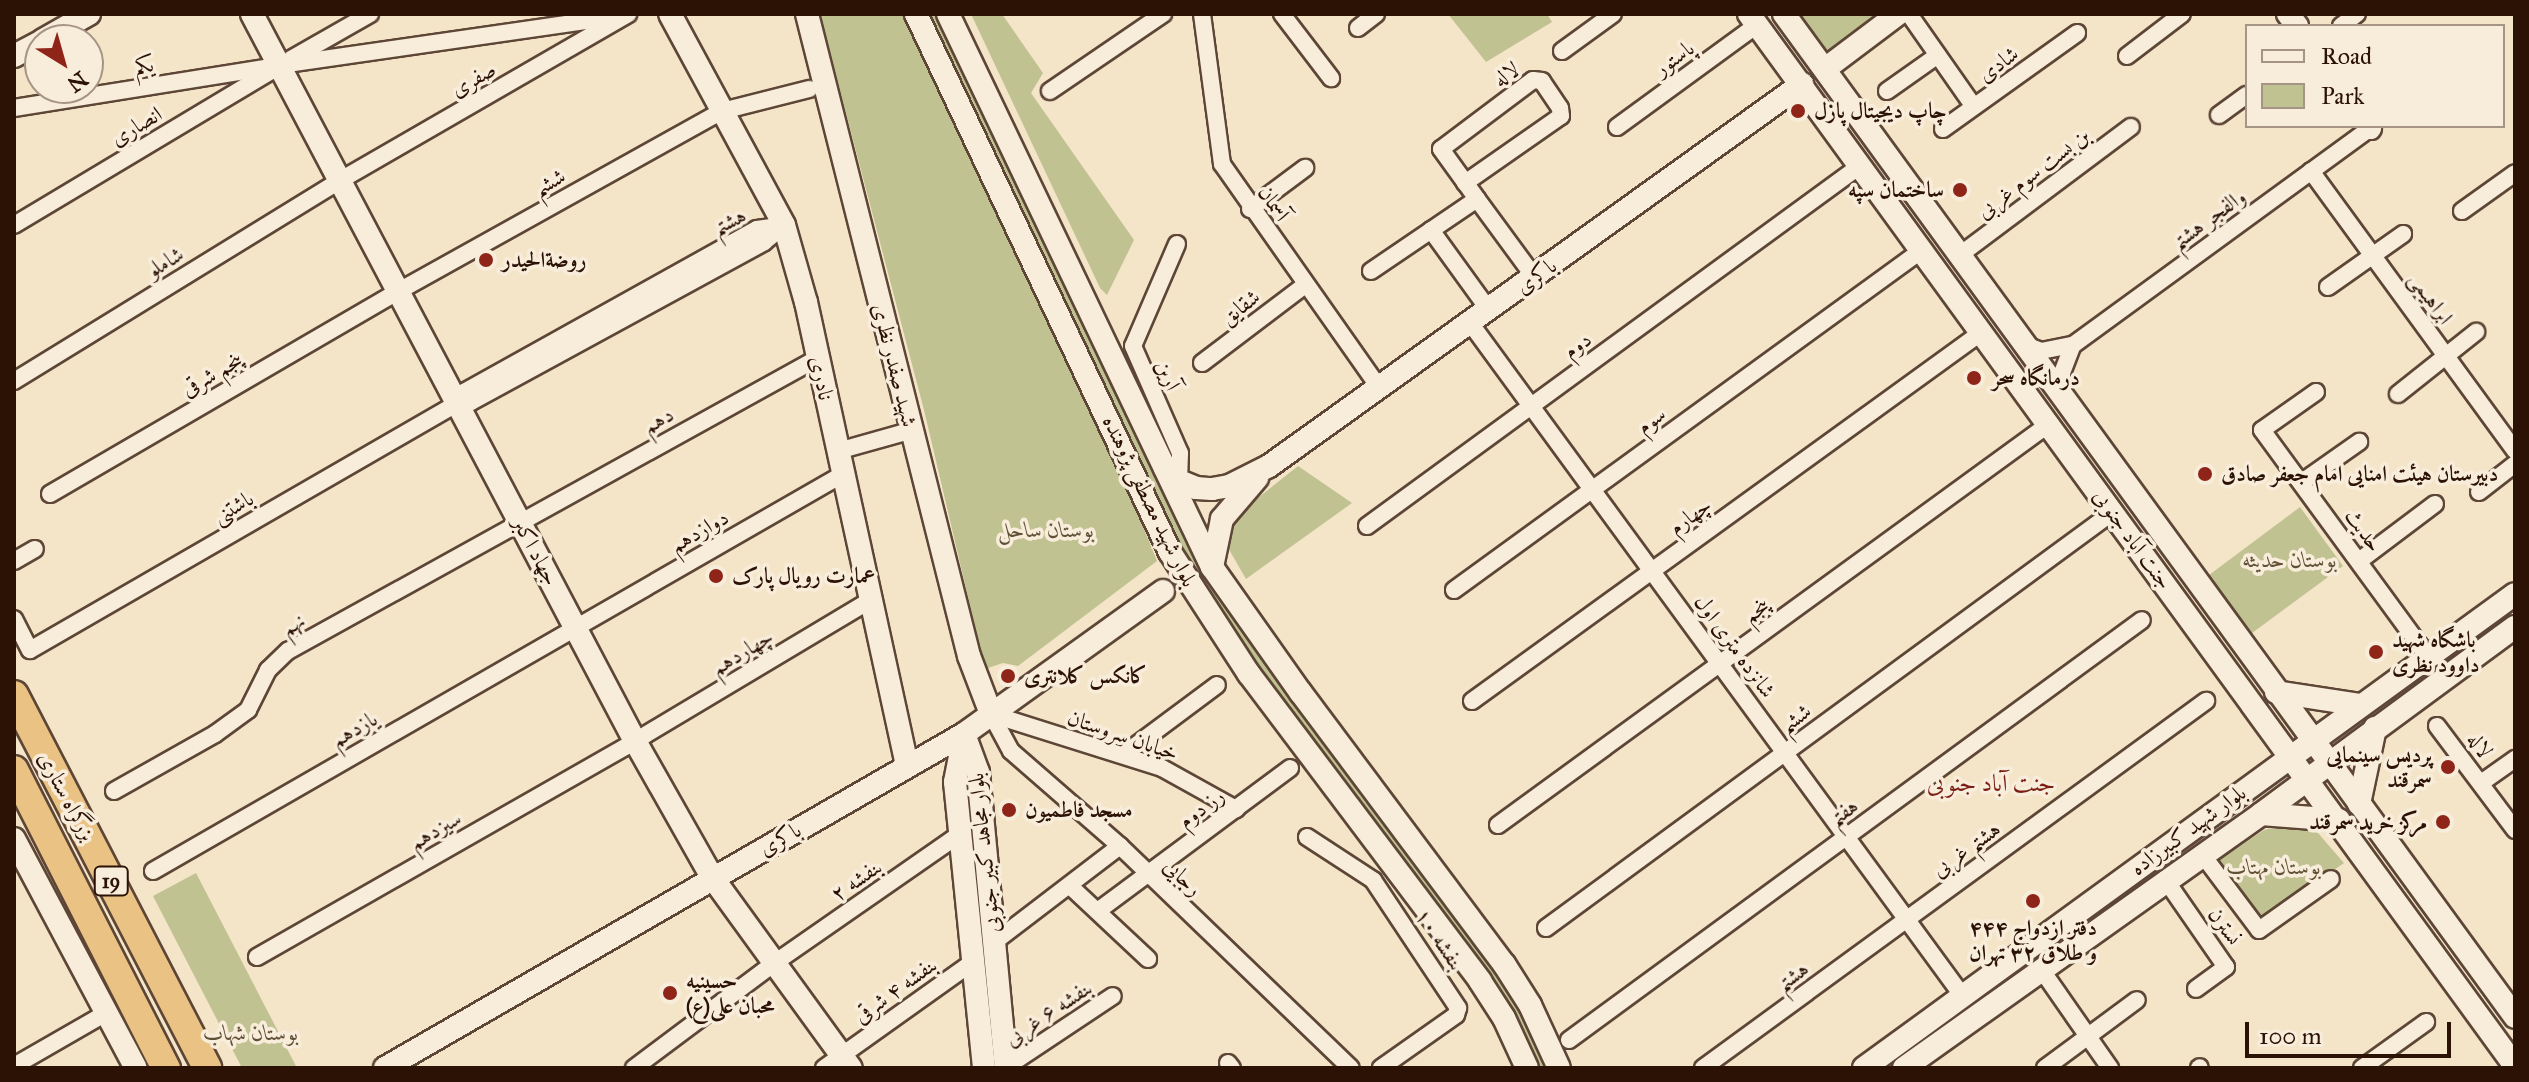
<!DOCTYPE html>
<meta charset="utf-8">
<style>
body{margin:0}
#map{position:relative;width:2529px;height:1082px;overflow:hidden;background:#f4e4c8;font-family:"IM FELL Great Primer",Amiri,serif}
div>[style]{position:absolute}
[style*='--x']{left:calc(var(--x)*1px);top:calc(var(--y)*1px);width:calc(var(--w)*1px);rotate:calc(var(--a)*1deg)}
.green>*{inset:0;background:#c1c292}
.roads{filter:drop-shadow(2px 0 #5d4636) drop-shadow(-2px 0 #5d4636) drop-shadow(0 2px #5d4636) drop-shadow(0 -2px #5d4636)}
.street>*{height:16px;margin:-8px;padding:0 8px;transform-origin:8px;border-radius:8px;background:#f8eddb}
.secondary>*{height:22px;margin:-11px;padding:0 11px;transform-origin:11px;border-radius:11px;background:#f8eddb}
.highway>*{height:28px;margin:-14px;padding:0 14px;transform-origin:14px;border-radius:14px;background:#eac284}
.dots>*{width:22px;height:22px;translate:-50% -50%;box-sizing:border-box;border:4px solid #f8eddb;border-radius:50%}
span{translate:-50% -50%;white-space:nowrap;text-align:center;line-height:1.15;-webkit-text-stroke:7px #f8eddb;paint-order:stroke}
.shield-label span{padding:2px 6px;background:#f8eddb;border:2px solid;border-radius:6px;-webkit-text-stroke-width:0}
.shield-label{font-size:20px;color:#2b1205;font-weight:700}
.street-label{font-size:22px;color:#2b1205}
.poi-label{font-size:22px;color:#2b1205;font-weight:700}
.left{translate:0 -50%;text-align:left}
.right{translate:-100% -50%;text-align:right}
.park-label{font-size:22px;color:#605036;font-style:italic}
.neighbourhood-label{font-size:24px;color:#7a1f14}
.frame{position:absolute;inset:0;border:16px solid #2b1205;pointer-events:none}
.legend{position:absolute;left:2245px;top:24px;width:260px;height:104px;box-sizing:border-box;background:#f8eddb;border:2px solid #a69585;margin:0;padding:10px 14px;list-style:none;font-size:24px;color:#2b1205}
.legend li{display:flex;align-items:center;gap:16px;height:40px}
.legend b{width:40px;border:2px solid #a69585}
.north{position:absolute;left:24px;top:24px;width:80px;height:80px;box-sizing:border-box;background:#f8eddb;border:2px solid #a69585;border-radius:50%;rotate:143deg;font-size:22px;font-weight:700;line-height:32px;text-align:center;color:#2b1205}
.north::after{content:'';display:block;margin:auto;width:28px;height:36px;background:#8f2418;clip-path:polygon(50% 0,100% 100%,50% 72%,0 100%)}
.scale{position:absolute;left:2245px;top:1022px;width:206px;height:36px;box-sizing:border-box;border:4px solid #2b1205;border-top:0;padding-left:10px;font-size:24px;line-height:28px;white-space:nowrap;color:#2b1205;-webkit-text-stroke:6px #f8eddb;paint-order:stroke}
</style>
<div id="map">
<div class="green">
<i style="clip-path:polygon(820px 14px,906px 14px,1106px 434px,1157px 561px,1018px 666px,1003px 663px,985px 669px,924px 410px)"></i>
<i style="clip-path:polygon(924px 14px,937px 14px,1192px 552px,1228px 610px,1504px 979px,1528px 1020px,1548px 1068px,1536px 1068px,1182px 559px)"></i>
<i style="clip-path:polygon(971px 14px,1002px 14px,1043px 73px,1031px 93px,1134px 240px,1107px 295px,1100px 288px)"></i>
<i style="clip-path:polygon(1448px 14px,1547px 14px,1552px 22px,1486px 62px)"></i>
<i style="clip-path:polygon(1799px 14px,1887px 14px,1830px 56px)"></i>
<i style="clip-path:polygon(1298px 466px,1352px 503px,1246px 579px,1227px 546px,1235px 516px)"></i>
<i style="clip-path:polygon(2300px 507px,2343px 566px,2248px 636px,2205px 578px)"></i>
<i style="clip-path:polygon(2288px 824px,2318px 833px,2344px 863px,2262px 921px,2219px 860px,2264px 830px)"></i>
<i style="clip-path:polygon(196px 873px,297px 1068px,242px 1068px,153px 896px)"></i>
</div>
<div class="roads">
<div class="street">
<i style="--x:1202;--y:14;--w:151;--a:82.4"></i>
<i style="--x:1222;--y:164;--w:275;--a:54.9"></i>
<i style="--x:1282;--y:14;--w:81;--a:52.6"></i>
<i style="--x:1909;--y:14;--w:113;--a:55"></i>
<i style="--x:2341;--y:26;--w:20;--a:-37"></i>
<i style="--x:1358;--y:28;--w:23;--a:-38"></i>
<i style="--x:1562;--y:51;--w:63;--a:-36"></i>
<i style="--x:2127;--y:56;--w:69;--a:-37.4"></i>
<i style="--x:291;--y:59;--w:91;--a:-29.7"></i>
<i style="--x:1050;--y:91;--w:137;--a:-34.3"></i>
<i style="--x:1887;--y:91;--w:62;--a:-35.2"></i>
<i style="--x:14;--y:108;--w:270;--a:-9.1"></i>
<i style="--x:281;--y:65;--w:338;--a:-8.2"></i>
<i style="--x:2219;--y:115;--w:34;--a:-36"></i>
<i style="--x:1617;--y:127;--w:173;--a:-36.1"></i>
<i style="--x:1943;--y:129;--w:165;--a:-35.6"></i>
<i style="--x:2311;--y:171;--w:346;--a:53.9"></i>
<i style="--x:1465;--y:183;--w:117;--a:-34.9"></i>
<i style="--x:1561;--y:116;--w:8;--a:-97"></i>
<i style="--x:1560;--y:108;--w:32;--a:-124"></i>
<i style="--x:1542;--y:81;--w:9;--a:-174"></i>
<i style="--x:1533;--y:80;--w:115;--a:143.1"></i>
<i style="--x:1441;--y:149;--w:62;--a:54.2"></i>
<i style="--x:1477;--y:199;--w:98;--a:53.7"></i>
<i style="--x:1250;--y:209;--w:69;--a:-36.7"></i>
<i style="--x:2462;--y:211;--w:65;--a:-35.6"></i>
<i style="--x:14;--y:225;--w:300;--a:-30.9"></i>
<i style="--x:1431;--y:230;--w:99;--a:54.1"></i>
<i style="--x:1177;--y:244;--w:111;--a:113.3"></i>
<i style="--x:1133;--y:346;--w:117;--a:66.3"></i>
<i style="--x:1180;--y:453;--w:28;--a:92"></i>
<i style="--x:1961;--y:254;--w:212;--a:-36.8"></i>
<i style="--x:1371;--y:271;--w:128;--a:-34.2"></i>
<i style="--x:2328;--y:287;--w:92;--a:-35.2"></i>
<i style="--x:1471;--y:324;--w:831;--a:53.81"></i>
<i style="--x:2028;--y:346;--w:14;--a:21"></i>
<i style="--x:2041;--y:351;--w:33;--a:-11"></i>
<i style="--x:2073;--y:345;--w:371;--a:-36.1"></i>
<i style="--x:1202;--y:363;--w:129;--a:-37.1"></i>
<i style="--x:14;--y:381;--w:382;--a:-31.6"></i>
<i style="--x:339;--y:181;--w:334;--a:-30"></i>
<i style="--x:2062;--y:391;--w:18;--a:-90"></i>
<i style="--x:2062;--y:373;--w:30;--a:-69"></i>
<i style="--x:2316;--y:392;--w:66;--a:144.9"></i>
<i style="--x:2262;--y:430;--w:281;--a:53.8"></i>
<i style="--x:2398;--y:394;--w:100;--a:-38.5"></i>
<i style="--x:457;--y:403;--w:14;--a:-4"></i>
<i style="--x:471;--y:402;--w:334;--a:-28.6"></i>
<i style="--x:764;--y:242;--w:26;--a:-40"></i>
<i style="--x:838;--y:451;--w:66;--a:-15.7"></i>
<i style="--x:2302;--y:482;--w:70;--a:-35.1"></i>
<i style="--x:2479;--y:492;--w:46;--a:-37.9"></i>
<i style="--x:50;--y:494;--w:402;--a:-30.2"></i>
<i style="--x:397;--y:292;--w:372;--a:-29.1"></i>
<i style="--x:722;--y:111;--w:90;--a:-14.2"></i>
<i style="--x:1367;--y:526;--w:612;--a:-36.16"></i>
<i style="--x:14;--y:561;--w:24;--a:-30"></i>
<i style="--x:2359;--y:561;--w:95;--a:-36.9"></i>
<i style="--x:1454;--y:590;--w:578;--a:-36"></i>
<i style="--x:14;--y:619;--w:35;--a:63"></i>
<i style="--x:30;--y:650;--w:493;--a:-30"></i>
<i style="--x:457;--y:403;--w:13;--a:-58"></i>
<i style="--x:464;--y:392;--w:335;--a:-29.1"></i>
<i style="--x:757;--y:229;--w:27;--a:-8"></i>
<i style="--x:1472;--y:701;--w:629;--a:-35.89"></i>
<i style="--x:991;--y:714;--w:42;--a:61.6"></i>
<i style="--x:1011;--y:751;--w:145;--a:41.1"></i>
<i style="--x:1120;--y:846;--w:320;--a:43.9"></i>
<i style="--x:991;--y:714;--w:179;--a:17.5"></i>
<i style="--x:1162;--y:768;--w:85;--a:29"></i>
<i style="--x:2437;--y:726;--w:130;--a:53.1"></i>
<i style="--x:1123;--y:755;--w:117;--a:-36.7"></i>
<i style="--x:2481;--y:783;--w:42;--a:-35.2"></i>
<i style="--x:114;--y:791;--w:116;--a:-29.4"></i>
<i style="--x:215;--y:734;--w:41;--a:-36"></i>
<i style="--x:248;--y:710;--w:45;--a:-63.4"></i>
<i style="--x:268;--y:670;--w:28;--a:-44"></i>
<i style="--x:288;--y:651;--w:606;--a:-28.94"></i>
<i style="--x:1498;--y:825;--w:681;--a:-36.05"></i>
<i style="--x:1307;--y:837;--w:79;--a:33.1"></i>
<i style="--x:1373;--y:880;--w:154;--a:56.4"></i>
<i style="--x:1458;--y:1008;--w:7;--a:106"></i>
<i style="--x:1456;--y:1015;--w:92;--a:144.8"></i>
<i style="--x:2202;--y:854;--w:95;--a:53.1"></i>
<i style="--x:2259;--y:930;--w:88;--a:-35.3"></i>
<i style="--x:153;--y:871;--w:796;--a:-29.91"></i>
<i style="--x:2165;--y:879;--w:107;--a:55.3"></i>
<i style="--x:2226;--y:967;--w:37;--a:144"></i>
<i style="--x:1070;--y:886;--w:107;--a:43.1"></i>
<i style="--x:1099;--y:910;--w:238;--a:-36.6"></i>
<i style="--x:1546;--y:928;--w:703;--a:-36.27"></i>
<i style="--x:993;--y:943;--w:160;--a:-37.4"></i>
<i style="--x:257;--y:957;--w:435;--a:-29.7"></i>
<i style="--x:635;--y:741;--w:275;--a:-30.9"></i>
<i style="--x:2041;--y:969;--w:121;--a:55.1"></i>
<i style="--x:1569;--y:1040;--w:710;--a:-36.24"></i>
<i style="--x:1228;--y:1063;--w:6;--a:51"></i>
<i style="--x:14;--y:1066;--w:106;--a:-29.9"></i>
<i style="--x:1006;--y:1067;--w:128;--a:-33.6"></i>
<i style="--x:634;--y:1068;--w:174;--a:-36.8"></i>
<i style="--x:773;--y:964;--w:231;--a:-34.8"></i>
<i style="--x:824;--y:1068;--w:184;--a:-35.5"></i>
<i style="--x:1703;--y:1068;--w:623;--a:-36.12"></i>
<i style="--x:2045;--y:1068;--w:114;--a:-36.5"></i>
<i style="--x:2199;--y:1068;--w:1;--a:-45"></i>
<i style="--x:2362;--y:1068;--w:79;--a:-35.7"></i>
</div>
<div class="secondary">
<i style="--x:252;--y:14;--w:822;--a:62.22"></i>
<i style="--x:635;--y:741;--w:156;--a:60.5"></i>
<i style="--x:712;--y:877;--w:236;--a:54"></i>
<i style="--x:670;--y:14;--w:240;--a:61.6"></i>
<i style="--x:784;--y:225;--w:80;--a:74.1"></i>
<i style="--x:806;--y:302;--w:475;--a:77.7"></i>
<i style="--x:807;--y:14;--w:662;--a:75.84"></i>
<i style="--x:969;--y:656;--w:62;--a:69.2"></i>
<i style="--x:916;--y:14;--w:595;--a:64.73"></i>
<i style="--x:1170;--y:552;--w:145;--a:57.1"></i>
<i style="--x:1249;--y:674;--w:384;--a:53"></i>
<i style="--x:1480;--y:981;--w:44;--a:57"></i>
<i style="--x:1504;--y:1018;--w:55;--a:65.3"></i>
<i style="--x:948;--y:14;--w:613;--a:64.48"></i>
<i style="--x:1212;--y:567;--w:154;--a:54.8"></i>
<i style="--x:1301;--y:693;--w:339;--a:53.2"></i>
<i style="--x:1504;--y:964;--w:49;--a:57.6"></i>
<i style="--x:1530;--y:1005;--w:69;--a:65.3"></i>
<i style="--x:1749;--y:14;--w:1301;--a:53.94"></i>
<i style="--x:1784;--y:14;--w:1241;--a:53.91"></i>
<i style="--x:2288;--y:14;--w:15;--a:53"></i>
<i style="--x:43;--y:40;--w:53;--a:-29.5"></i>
<i style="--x:14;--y:56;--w:30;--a:-28"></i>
<i style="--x:1825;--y:69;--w:91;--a:-37"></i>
<i style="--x:2368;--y:126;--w:3;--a:45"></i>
<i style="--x:1165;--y:468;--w:19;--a:43"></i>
<i style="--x:1179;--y:481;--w:18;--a:22"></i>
<i style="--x:1196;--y:488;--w:16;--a:4"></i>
<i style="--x:1212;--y:489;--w:17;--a:-10"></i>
<i style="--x:1229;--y:486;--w:45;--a:-26.6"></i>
<i style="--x:1269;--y:466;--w:656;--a:-35.63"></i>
<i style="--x:1212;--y:567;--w:49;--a:-78.2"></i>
<i style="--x:1222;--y:519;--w:54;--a:-49.5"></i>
<i style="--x:2276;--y:692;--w:86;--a:8.7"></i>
<i style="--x:964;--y:734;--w:40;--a:69.8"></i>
<i style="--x:978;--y:772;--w:297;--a:84.6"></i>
<i style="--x:964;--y:736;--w:47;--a:101.1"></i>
<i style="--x:955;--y:782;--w:287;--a:84.2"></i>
<i style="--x:2359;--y:804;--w:78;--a:-78.1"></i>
<i style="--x:2261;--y:814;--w:78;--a:4.4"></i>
<i style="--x:14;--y:839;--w:259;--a:62"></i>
<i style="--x:385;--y:1068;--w:668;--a:-29.98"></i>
<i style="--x:964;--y:734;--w:245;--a:-35.7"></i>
<i style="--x:1864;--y:1068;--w:805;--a:-36.06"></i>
<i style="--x:1904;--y:1068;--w:438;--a:-35.4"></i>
<i style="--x:2261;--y:814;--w:315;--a:-36.4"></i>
</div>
<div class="highway">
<i style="--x:14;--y:695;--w:420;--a:62.6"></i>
<i style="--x:14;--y:770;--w:335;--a:63"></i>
</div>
</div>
<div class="dots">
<i style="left:1798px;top:111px;background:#8f2418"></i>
<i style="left:1960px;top:190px;background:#8f2418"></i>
<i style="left:486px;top:260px;background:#8f2418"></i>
<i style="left:1974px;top:378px;background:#8f2418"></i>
<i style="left:2205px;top:474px;background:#8f2418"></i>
<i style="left:716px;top:576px;background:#8f2418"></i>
<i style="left:2376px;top:652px;background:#8f2418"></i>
<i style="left:1008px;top:676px;background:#8f2418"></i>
<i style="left:2448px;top:767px;background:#8f2418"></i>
<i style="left:1009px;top:810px;background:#8f2418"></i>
<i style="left:2443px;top:822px;background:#8f2418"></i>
<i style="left:2033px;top:901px;background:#8f2418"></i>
<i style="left:670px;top:993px;background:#8f2418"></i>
</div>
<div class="shield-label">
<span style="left:111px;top:881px">19</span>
</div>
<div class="street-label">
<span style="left:1674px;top:58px;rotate:-36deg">پاستور</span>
<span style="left:1998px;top:64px;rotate:-36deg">شادی</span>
<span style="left:144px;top:65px;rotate:-9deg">یکم</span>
<span style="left:1506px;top:74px;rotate:-34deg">لاله</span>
<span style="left:473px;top:79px;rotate:-30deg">صفری</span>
<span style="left:136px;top:126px;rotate:-31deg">انصاری</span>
<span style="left:2033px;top:173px;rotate:-37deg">بن بست سوم غربی</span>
<span style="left:549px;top:182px;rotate:-29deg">ششم</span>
<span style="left:1274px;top:203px;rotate:55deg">آسمان</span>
<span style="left:2208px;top:219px;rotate:-36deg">والفجر هشتم</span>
<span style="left:729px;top:221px;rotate:-26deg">هشتم</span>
<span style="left:165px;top:262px;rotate:-32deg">شاملو</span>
<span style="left:1536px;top:276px;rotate:-36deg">باکری</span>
<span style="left:2431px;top:298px;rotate:54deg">ابراهیمی</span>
<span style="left:1240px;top:307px;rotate:-38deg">شقایق</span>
<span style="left:1577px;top:345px;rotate:-36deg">دوم</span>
<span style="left:895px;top:365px;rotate:76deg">شهید صفدر نظری</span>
<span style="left:212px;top:374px;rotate:-30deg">پنجم شرقی</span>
<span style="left:1168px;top:375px;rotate:65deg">آرین</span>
<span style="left:822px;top:378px;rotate:78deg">نادری</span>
<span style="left:658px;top:420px;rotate:-29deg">دهم</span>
<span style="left:1651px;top:420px;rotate:-36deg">سوم</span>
<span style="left:1150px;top:501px;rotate:64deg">بلوار شهید مصطفی پژوهنده</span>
<span style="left:233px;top:507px;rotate:-30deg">باشتنی</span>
<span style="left:1690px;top:516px;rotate:-36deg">چهارم</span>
<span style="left:2364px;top:530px;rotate:54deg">حدیث</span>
<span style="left:699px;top:531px;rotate:-30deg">دوازدهم</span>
<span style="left:2133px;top:539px;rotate:54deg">جنت آباد جنوبی</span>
<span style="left:536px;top:551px;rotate:62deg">جهاد اکبر</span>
<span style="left:1756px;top:610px;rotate:-36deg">پنجم</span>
<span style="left:293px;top:624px;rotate:-30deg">نهم</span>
<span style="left:1735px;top:646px;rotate:54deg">شانزده متری اول</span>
<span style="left:742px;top:652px;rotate:-31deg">چهاردهم</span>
<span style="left:1795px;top:718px;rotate:-36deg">ششم</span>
<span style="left:354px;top:729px;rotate:-30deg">یازدهم</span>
<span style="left:1123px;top:735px;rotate:19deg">خیابان سروستان</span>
<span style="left:2480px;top:745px;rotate:53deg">لاله</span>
<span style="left:67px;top:796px;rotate:62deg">بزرگراه ستاری</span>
<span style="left:1201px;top:808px;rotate:-37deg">رز دوم</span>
<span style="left:1843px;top:812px;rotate:-36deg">هفتم</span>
<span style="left:435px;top:830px;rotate:-30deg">سیزدهم</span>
<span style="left:2188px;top:830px;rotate:-36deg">بلوار شهید کبیرزاده</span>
<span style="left:780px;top:839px;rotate:-30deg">باکری</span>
<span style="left:1966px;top:849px;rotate:-36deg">هشتم غربی</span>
<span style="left:984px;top:853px;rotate:-96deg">بلوار مجاهد کبیر جنوبی</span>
<span style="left:1183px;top:877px;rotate:44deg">رجایی</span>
<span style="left:856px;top:880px;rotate:-35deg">بنفشه ۲</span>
<span style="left:2225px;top:926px;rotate:54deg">نسترن</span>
<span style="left:1440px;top:939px;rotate:56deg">بنفشه ۱۰</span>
<span style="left:1792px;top:976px;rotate:-36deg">هشتم</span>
<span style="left:895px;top:990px;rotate:-36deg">بنفشه ۴ شرقی</span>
<span style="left:1048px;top:1013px;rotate:-34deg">بنفشه ۶ غربی</span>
</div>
<div class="poi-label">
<span class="left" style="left:1814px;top:111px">چاپ دیجیتال پازل</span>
<span class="right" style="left:1944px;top:190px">ساختمان سپه</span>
<span class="left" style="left:502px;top:260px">روضةالحیدر</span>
<span class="left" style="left:1992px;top:378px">درمانگاه سحر</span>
<span class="left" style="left:2221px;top:474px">دبیرستان هیئت امنایی امام جعفر صادق</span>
<span class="left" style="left:732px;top:576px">عمارت رویال پارک</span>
<span class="left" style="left:2392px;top:652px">باشگاه شهید<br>داوود نظری</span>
<span class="left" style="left:1024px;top:676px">کانکس کلانتری</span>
<span class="right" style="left:2432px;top:767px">پردیس سینمایی<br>سمرقند</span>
<span class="left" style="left:1025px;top:810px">مسجد فاطمیون</span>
<span class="right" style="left:2427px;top:822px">مرکز خرید سمرقند</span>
<span style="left:2033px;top:940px">دفتر ازدواج ۴۴۴<br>و طلاق ۳۲ تهران</span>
<span class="left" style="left:686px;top:993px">حسینیه<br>محبان علی(ع)</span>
</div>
<div class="park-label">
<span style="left:1046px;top:530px">بوستان ساحل</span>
<span style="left:2290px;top:560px">بوستان حدیثه</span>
<span style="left:2274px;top:867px">بوستان مهتاب</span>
<span style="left:251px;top:1033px">بوستان شهاب</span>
</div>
<div class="neighbourhood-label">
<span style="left:1991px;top:784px">جنت‌ آباد جنوبی</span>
</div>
<div class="frame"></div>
<ul class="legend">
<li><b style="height:10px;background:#f8eddb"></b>Road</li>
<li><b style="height:22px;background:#c1c292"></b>Park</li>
</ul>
<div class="north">N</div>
<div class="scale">100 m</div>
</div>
